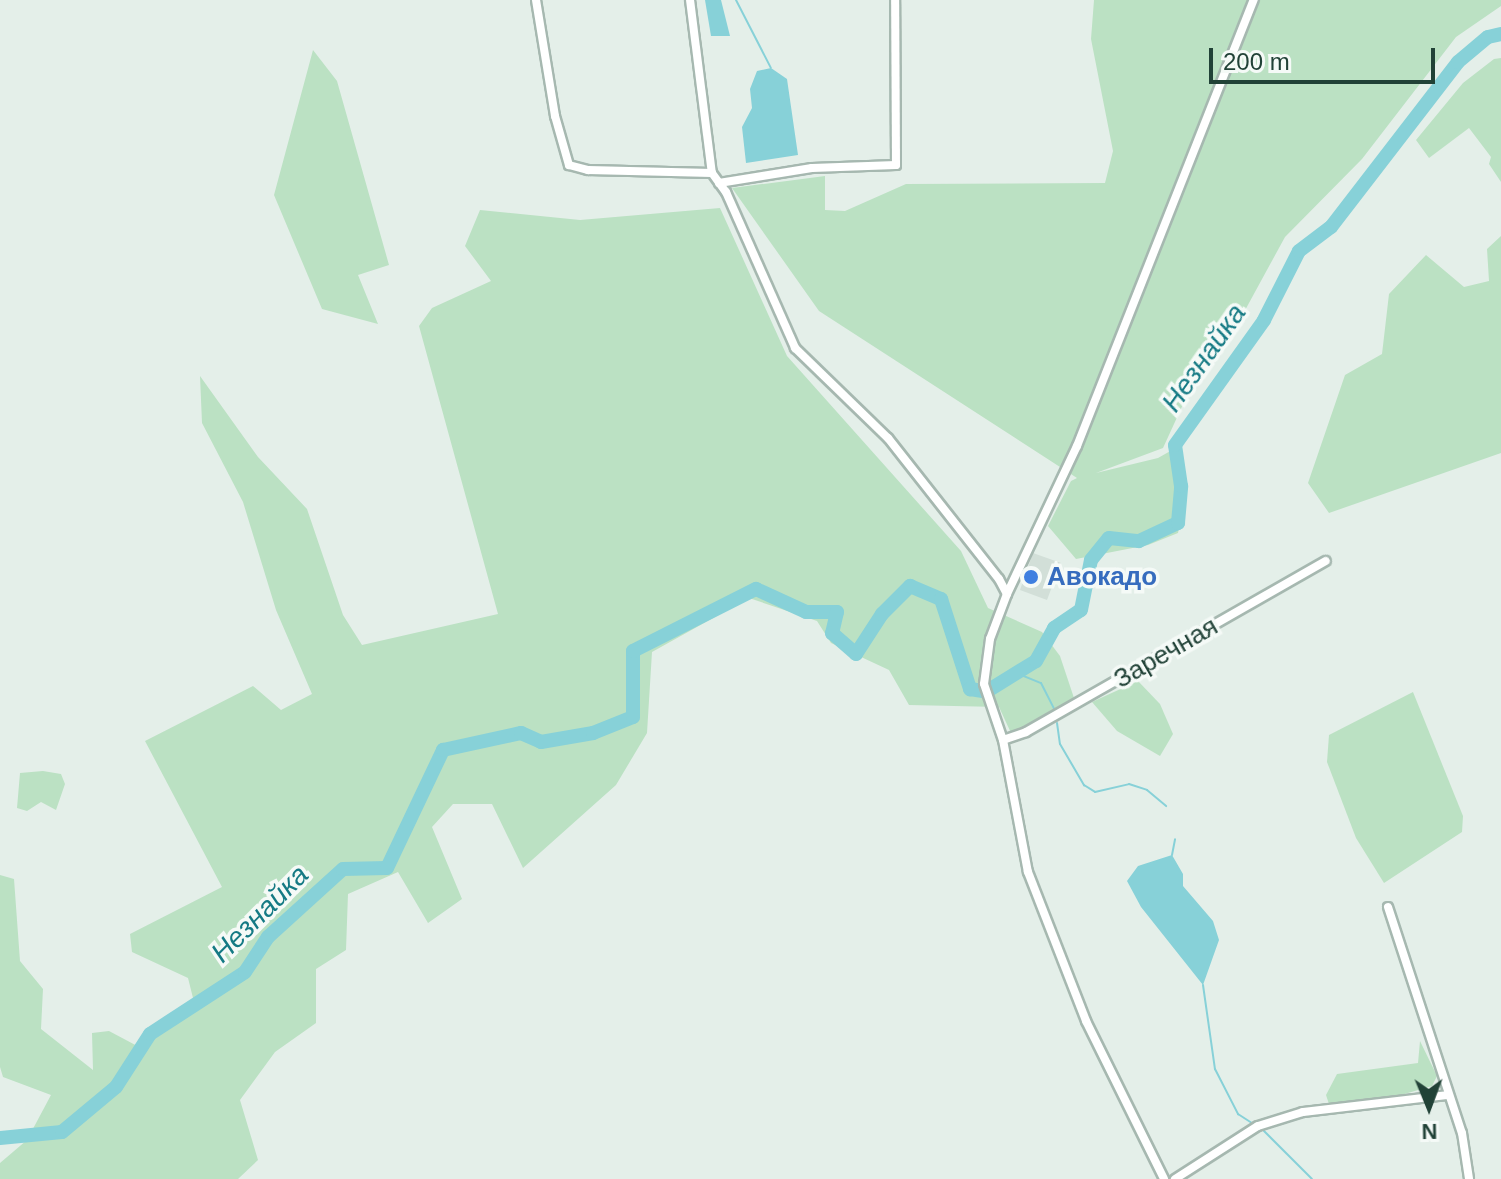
<!DOCTYPE html>
<meta charset="utf-8">
<style>
body{margin:0}
#map{position:relative;width:1501px;height:1179px;overflow:hidden;background:#e4efe9;font-family:Arial,sans-serif}
div>[style]{position:absolute}
[style*='--x']{left:calc(var(--x)*1px);top:calc(var(--y)*1px);width:calc(var(--w)*1px);rotate:calc(var(--a)*1deg)}
.built>*{inset:0;background:#d2dfd8}
.green>*{inset:0;background:#bbe1c3}
.water>*{inset:0;background:#87d1d8}
.stream>*{height:2px;margin:-1px;padding:0 1px;transform-origin:1px;border-radius:1px;background:#87d1d8}
.river>*{height:14px;margin:-7px;padding:0 7px;transform-origin:7px;border-radius:7px;background:#87d1d8}
.roads{filter:drop-shadow(2px 0 #a6b8b0) drop-shadow(-2px 0 #a6b8b0) drop-shadow(0 2px #a6b8b0) drop-shadow(0 -2px #a6b8b0)}
.street>*{height:8px;margin:-4px;padding:0 4px;transform-origin:4px;border-radius:4px;background:#fff}
.dots>*{width:22px;height:22px;translate:-50% -50%;box-sizing:border-box;border:4px solid #f5faf7;border-radius:50%}
span{translate:-50% -50%;white-space:nowrap;text-align:center;line-height:1.15;-webkit-text-stroke:7px #f5faf7;paint-order:stroke}
.shop-label{font-size:26px;color:#366cbe;font-weight:700}
.left{translate:0 -50%;text-align:left}
.street-label{font-size:26px;color:#214237}
.water-label{font-size:28px;color:#157a84;font-style:italic}
.north{position:absolute;left:1389px;top:1067px;width:80px;height:80px;-webkit-text-stroke:6px #f5faf7;paint-order:stroke;rotate:179deg;font-size:22px;font-weight:700;line-height:32px;text-align:center;color:#214237}
.north::after{content:'';display:block;margin:auto;width:28px;height:36px;background:#214237;clip-path:polygon(50% 0,100% 100%,50% 72%,0 100%)}
.scale{position:absolute;left:1209px;top:48px;width:226px;height:36px;box-sizing:border-box;border:4px solid #214237;border-top:0;padding-left:10px;font-size:24px;line-height:28px;white-space:nowrap;color:#214237;-webkit-text-stroke:6px #f5faf7;paint-order:stroke}
</style>
<div id="map">
<div class="built">
<i style="clip-path:polygon(1033px 553px,1061px 563px,1047px 600px,1020px 590px)"></i>
</div>
<div class="green">
<i style="clip-path:polygon(1094px 0,1501px 0,1501px 6px,1456px 37px,1362px 159px,1285px 237px,1243px 314px,1185px 400px,1163px 448px,1096px 473px,1158px 458px,1181px 445px,1186px 492px,1178px 533px,1148px 545px,1076px 559px,1048px 526px,1071px 481px,1077px 478px,819px 311px,732px 188px,825px 176px,825px 210px,845px 211px,906px 184px,1105px 183px,1113px 151px,1091px 39px)"></i>
<i style="clip-path:polygon(313px 50px,337px 81px,389px 265px,358px 275px,378px 324px,322px 309px,274px 195px)"></i>
<i style="clip-path:polygon(1494px 59px,1501px 58px,1501px 182px,1489px 164px,1491px 157px,1469px 128px,1429px 158px,1416px 140px,1463px 83px)"></i>
<i style="clip-path:polygon(720px 208px,787px 356px,961px 551px,988px 608px,1042px 632px,1060px 656px,1075px 701px,1011px 733px,999px 707px,909px 705px,889px 670px,831px 643px,817px 621px,749px 598px,652px 652px,647px 733px,616px 785px,523px 868px,492px 804px,453px 804px,432px 827px,462px 899px,428px 923px,398px 872px,348px 894px,346px 950px,316px 969px,316px 1023px,275px 1052px,240px 1100px,258px 1160px,238px 1179px,0 1179px,0 1163px,27px 1140px,51px 1095px,3px 1077px,0 1067px,0 875px,14px 879px,20px 961px,43px 989px,41px 1029px,93px 1070px,92px 1033px,109px 1031px,141px 1048px,196px 1010px,188px 978px,132px 952px,130px 934px,222px 887px,145px 741px,253px 686px,281px 710px,312px 694px,276px 610px,243px 502px,202px 423px,200px 376px,258px 457px,307px 509px,343px 615px,362px 645px,498px 614px,419px 326px,432px 308px,491px 281px,465px 246px,480px 210px,580px 220px)"></i>
<i style="clip-path:polygon(1501px 236px,1501px 453px,1329px 513px,1308px 483px,1345px 375px,1382px 354px,1389px 294px,1426px 255px,1464px 287px,1489px 281px,1487px 249px)"></i>
<i style="clip-path:polygon(1138px 681px,1160px 704px,1173px 734px,1160px 756px,1117px 731px,1092px 702px)"></i>
<i style="clip-path:polygon(1413px 692px,1463px 816px,1462px 832px,1384px 883px,1356px 838px,1327px 762px,1329px 735px)"></i>
<i style="clip-path:polygon(43px 771px,61px 774px,65px 784px,56px 810px,41px 802px,27px 811px,17px 808px,20px 773px)"></i>
<i style="clip-path:polygon(1420px 1041px,1437px 1076px,1432px 1086px,1394px 1097px,1329px 1104px,1326px 1095px,1337px 1074px,1418px 1063px)"></i>
</div>
<div class="water">
<i style="clip-path:polygon(705px 0,721px 0,730px 36px,711px 36px)"></i>
<i style="clip-path:polygon(771px 68px,787px 79px,798px 155px,746px 163px,742px 127px,752px 108px,750px 89px,757px 71px)"></i>
<i style="clip-path:polygon(1172px 855px,1183px 874px,1183px 886px,1213px 921px,1219px 940px,1203px 985px,1141px 907px,1127px 881px,1138px 866px)"></i>
</div>
<div class="stream">
<i style="--x:736;--y:0;--w:76;--a:62.8"></i>
<i style="--x:1016;--y:673;--w:27;--a:22"></i>
<i style="--x:1041;--y:683;--w:29;--a:63"></i>
<i style="--x:1057;--y:723;--w:21;--a:82"></i>
<i style="--x:1060;--y:744;--w:48;--a:59.7"></i>
<i style="--x:1084;--y:785;--w:13;--a:32"></i>
<i style="--x:1095;--y:792;--w:35;--a:-13"></i>
<i style="--x:1129;--y:784;--w:19;--a:18"></i>
<i style="--x:1147;--y:790;--w:25;--a:40"></i>
<i style="--x:1172;--y:855;--w:16;--a:-79"></i>
<i style="--x:1203;--y:985;--w:85;--a:81.9"></i>
<i style="--x:1215;--y:1069;--w:51;--a:62.9"></i>
<i style="--x:1238;--y:1114;--w:17;--a:33"></i>
<i style="--x:1263;--y:1130;--w:69;--a:45"></i>
</div>
<div class="river">
<i style="--x:989;--y:690;--w:55;--a:-31.7"></i>
<i style="--x:1036;--y:661;--w:38;--a:-61"></i>
<i style="--x:1054;--y:628;--w:32;--a:-34"></i>
<i style="--x:1081;--y:610;--w:51;--a:-78.7"></i>
<i style="--x:1091;--y:560;--w:28;--a:-51"></i>
<i style="--x:1109;--y:538;--w:30;--a:6"></i>
<i style="--x:1139;--y:541;--w:43;--a:-24.8"></i>
<i style="--x:1178;--y:523;--w:37;--a:-85"></i>
<i style="--x:1181;--y:486;--w:41;--a:-98.3"></i>
<i style="--x:1175;--y:445;--w:153;--a:-54.5"></i>
<i style="--x:1264;--y:320;--w:77;--a:-63.1"></i>
<i style="--x:1299;--y:251;--w:40;--a:-37"></i>
<i style="--x:1331;--y:227;--w:208;--a:-52.4"></i>
<i style="--x:1458;--y:62;--w:39;--a:-40"></i>
<i style="--x:1488;--y:37;--w:13;--a:-13"></i>
<i style="--x:0;--y:1138;--w:62;--a:-5.5"></i>
<i style="--x:62;--y:1132;--w:70;--a:-39.8"></i>
<i style="--x:116;--y:1087;--w:63;--a:-57.3"></i>
<i style="--x:150;--y:1034;--w:113;--a:-33.1"></i>
<i style="--x:245;--y:972;--w:42;--a:-56.7"></i>
<i style="--x:268;--y:937;--w:101;--a:-42.2"></i>
<i style="--x:343;--y:869;--w:44;--a:-1.3"></i>
<i style="--x:387;--y:868;--w:131;--a:-64.6"></i>
<i style="--x:443;--y:750;--w:80;--a:-12.3"></i>
<i style="--x:521;--y:733;--w:22;--a:24"></i>
<i style="--x:541;--y:742;--w:53;--a:-9.8"></i>
<i style="--x:593;--y:733;--w:43;--a:-21.8"></i>
<i style="--x:633;--y:717;--w:66;--a:-90"></i>
<i style="--x:633;--y:651;--w:138;--a:-26.8"></i>
<i style="--x:756;--y:589;--w:55;--a:24.7"></i>
<i style="--x:806;--y:612;--w:31;--a:0"></i>
<i style="--x:837;--y:612;--w:22;--a:103"></i>
<i style="--x:832;--y:633;--w:32;--a:41"></i>
<i style="--x:856;--y:654;--w:48;--a:-57"></i>
<i style="--x:882;--y:614;--w:40;--a:-45"></i>
<i style="--x:910;--y:586;--w:34;--a:23"></i>
<i style="--x:941;--y:599;--w:95;--a:72.1"></i>
<i style="--x:970;--y:689;--w:13;--a:9"></i>
</div>
<div class="roads">
<div class="street">
<i style="--x:536;--y:0;--w:118;--a:80.7"></i>
<i style="--x:555;--y:116;--w:51;--a:74.1"></i>
<i style="--x:569;--y:165;--w:20;--a:15"></i>
<i style="--x:588;--y:170;--w:124;--a:1.4"></i>
<i style="--x:712;--y:173;--w:24;--a:54"></i>
<i style="--x:726;--y:192;--w:171;--a:66.1"></i>
<i style="--x:795;--y:348;--w:129;--a:44.1"></i>
<i style="--x:888;--y:438;--w:179;--a:51.8"></i>
<i style="--x:999;--y:579;--w:17;--a:62"></i>
<i style="--x:1007;--y:594;--w:48;--a:110.7"></i>
<i style="--x:990;--y:639;--w:45;--a:97.6"></i>
<i style="--x:984;--y:684;--w:59;--a:71.3"></i>
<i style="--x:1003;--y:740;--w:134;--a:79.3"></i>
<i style="--x:1028;--y:872;--w:160;--a:68.7"></i>
<i style="--x:1086;--y:1021;--w:176;--a:63.7"></i>
<i style="--x:690;--y:0;--w:174;--a:82.8"></i>
<i style="--x:719;--y:183;--w:94;--a:-9.2"></i>
<i style="--x:812;--y:168;--w:84;--a:-2"></i>
<i style="--x:896;--y:165;--w:165;--a:-90.3"></i>
<i style="--x:1007;--y:594;--w:164;--a:-64.7"></i>
<i style="--x:1077;--y:446;--w:480;--a:-68.4"></i>
<i style="--x:1003;--y:740;--w:24;--a:-19"></i>
<i style="--x:1026;--y:732;--w:345;--a:-29.7"></i>
<i style="--x:1388;--y:907;--w:238;--a:71.9"></i>
<i style="--x:1462;--y:1133;--w:47;--a:81.3"></i>
<i style="--x:1175;--y:1179;--w:98;--a:-32.6"></i>
<i style="--x:1258;--y:1126;--w:47;--a:-17.3"></i>
<i style="--x:1303;--y:1112;--w:145;--a:-6.7"></i>
</div>
</div>
<div class="dots">
<i style="left:1031px;top:577px;background:#3f7fe0"></i>
</div>
<div class="shop-label">
<span class="left" style="left:1047px;top:577px">Авокадо</span>
</div>
<div class="street-label">
<span style="left:1166px;top:653px;rotate:-30deg">Заречная</span>
</div>
<div class="water-label">
<span style="left:1204px;top:358px;rotate:-55deg">Незнайка</span>
<span style="left:260px;top:914px;rotate:-45deg">Незнайка</span>
</div>
<div class="north">N</div>
<div class="scale">200 m</div>
</div>
